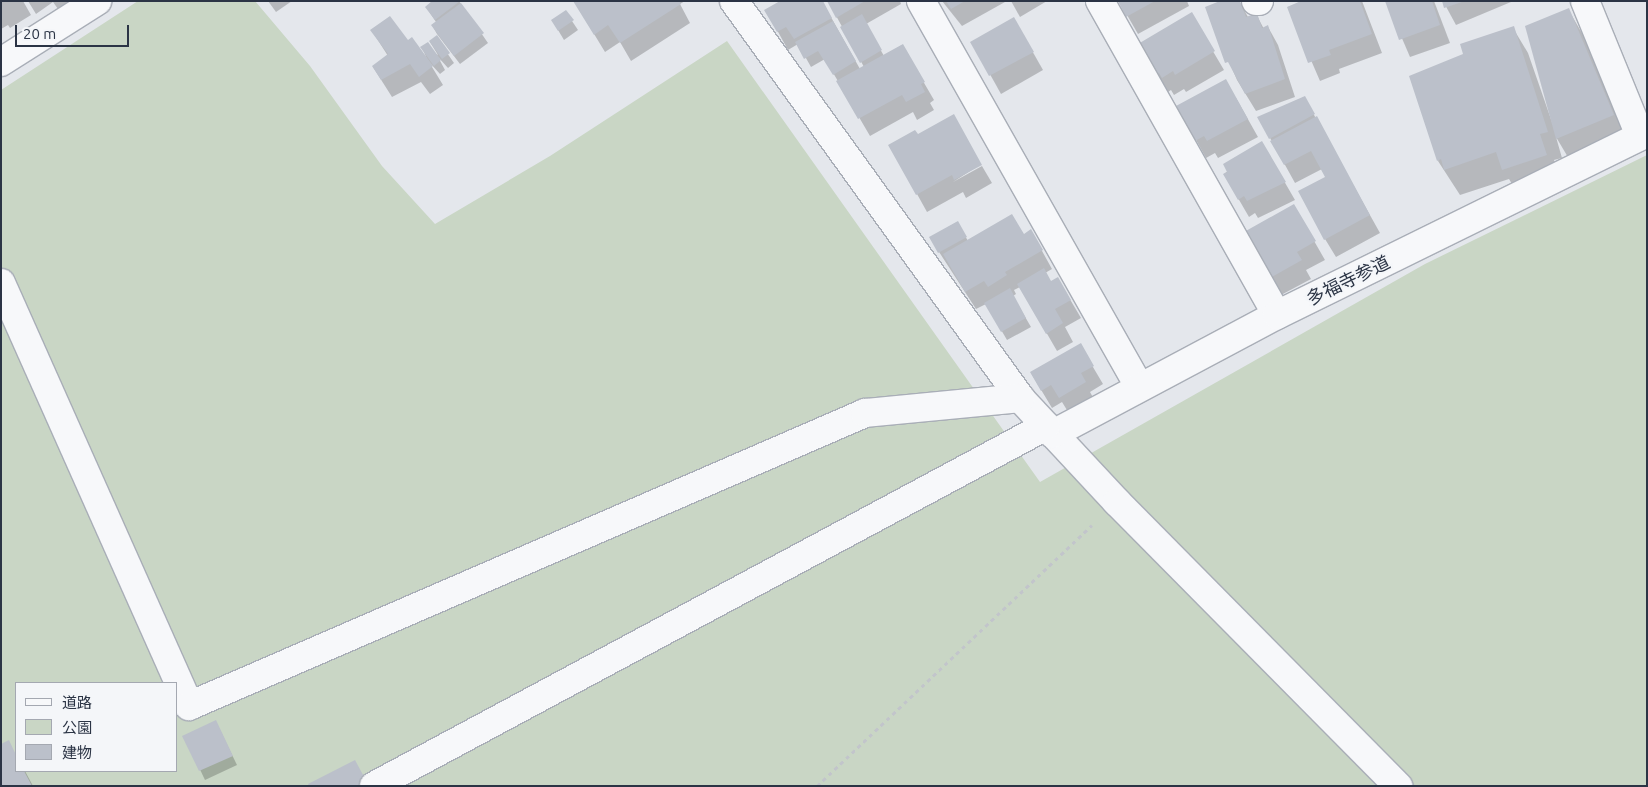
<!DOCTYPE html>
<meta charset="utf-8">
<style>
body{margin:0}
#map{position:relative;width:1648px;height:787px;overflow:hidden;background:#e4e7ec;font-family:Ubuntu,"Noto Sans JP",sans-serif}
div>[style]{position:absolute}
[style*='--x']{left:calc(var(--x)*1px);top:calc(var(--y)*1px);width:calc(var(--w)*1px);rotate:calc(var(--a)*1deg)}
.green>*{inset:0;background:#c9d6c5}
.shadow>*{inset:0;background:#0003}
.building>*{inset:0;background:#bbc0ca}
.path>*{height:3px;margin-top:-1.5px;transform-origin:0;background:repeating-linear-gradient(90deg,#c2c5cb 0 4px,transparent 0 8px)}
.roads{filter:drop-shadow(1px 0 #a9aeb7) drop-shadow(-1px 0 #a9aeb7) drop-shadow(0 1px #a9aeb7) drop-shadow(0 -1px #a9aeb7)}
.minor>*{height:28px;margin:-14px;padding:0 14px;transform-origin:14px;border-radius:14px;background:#f7f8fa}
span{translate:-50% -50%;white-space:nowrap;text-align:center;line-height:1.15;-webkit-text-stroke:4px #f4f6f9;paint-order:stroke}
.street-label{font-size:18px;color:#2b3445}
.frame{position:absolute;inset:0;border:2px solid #2b3445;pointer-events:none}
.legend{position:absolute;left:15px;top:682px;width:162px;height:90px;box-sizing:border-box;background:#f4f6f9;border:1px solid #a4a8b1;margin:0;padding:6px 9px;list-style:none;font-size:15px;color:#2b3445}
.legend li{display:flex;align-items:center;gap:10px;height:25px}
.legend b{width:25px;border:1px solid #a4a8b1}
.scale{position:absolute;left:15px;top:25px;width:114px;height:22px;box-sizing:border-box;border:2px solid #2b3445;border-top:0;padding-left:6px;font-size:15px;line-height:18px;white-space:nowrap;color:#2b3445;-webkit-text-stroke:4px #f4f6f9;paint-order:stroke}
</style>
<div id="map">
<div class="green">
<i style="clip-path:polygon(evenodd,138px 1px,255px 1px,310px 66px,382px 166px,435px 224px,550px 156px,727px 41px,1040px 482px,1425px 264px,1647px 155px,1647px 786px,1px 786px,1px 90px,138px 1px,16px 683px,176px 683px,176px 771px,16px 771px,16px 683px)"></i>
</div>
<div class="shadow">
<i style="clip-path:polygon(1px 1px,23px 1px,31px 15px,10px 28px,8px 25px,1px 29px)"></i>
<i style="clip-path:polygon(28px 1px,69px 1px,58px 9px,53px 2px,36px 14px)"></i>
<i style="clip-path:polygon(268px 1px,292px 1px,276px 12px)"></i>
<i style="clip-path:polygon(459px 1px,488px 43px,460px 64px,437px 34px,432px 25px,436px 22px,426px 7px)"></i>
<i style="clip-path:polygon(574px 1px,685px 1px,680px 4px,690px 23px,631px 61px,620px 42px,605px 52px)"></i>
<i style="clip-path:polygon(822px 1px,860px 69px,864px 67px,828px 1px,900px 1px,901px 4px,866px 24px,884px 56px,902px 45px,934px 100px,930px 103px,934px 110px,917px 120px,913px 112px,870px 136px,825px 59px,811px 67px,798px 44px,788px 50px,766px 10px)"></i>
<i style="clip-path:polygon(942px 1px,1004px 1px,1005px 2px,962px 26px)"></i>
<i style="clip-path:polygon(1011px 1px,1047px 1px,1020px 17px)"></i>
<i style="clip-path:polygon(1119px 1px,1187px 1px,1189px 6px,1138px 34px)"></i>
<i style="clip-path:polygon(1239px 1px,1248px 17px,1256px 14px,1264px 29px,1268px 27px,1278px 45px,1295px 97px,1256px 111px,1237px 80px,1206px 8px)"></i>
<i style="clip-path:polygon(1305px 1px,1362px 1px,1382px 53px,1339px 69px,1340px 73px,1320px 81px,1288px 7px)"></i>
<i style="clip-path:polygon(1386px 1px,1434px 1px,1450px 43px,1410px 57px)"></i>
<i style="clip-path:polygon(1443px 1px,1511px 1px,1511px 2px,1456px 25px)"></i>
<i style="clip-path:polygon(1568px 9px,1583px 35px,1628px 141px,1572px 164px,1556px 137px,1562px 158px,1554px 160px,1560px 181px,1518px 194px,1509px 179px,1460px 195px,1438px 161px,1464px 54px,1513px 28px,1528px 53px,1553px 125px)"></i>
<i style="clip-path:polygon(566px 12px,578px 30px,564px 40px,552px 20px)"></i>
<i style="clip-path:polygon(1191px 14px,1224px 70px,1186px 92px,1184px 89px,1174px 95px,1171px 90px,1168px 92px,1140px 44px)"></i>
<i style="clip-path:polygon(1014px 19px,1043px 70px,1001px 94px,972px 42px)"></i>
<i style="clip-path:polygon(372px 31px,408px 42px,428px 62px,422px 47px,438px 55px,430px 42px,436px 37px,454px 63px,448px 68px,438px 57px,445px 70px,440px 74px,429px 62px,443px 85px,430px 94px,421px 82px,392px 97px,373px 67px,388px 56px)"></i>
<i style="clip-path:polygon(1304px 97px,1380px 233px,1336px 257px,1325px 239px,1327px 178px,1322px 169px,1295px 183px,1259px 118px)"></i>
<i style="clip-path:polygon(1236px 98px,1258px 137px,1218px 158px,1215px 153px,1206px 158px,1196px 140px)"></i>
<i style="clip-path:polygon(917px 136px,981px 164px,953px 182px,982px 166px,992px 183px,966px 198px,963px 192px,927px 212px,917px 194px)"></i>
<i style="clip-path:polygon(1262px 143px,1295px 200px,1258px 218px,1255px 213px,1249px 217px,1224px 174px)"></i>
<i style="clip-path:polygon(1294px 206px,1325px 260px,1306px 270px,1311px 279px,1281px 295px,1246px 233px)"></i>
<i style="clip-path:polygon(957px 222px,968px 241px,1024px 236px,1031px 231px,1052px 269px,1045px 273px,1051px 282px,1058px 279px,1081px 318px,1065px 327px,1073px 342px,1057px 351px,1020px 287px,1014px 290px,1016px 294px,1013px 296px,1031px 327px,1007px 340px,986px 304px,976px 309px,930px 238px)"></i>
<i style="clip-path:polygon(1080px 345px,1103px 384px,1090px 392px,1095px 401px,1070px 415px,1062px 402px,1052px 408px,1031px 373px)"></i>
<i style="clip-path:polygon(216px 722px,237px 765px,205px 780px,184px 736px)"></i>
<i style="clip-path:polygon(8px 742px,16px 756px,16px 771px,25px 771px,33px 786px,1px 786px)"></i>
</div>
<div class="building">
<i style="clip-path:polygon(432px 1px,460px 1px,435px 20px,425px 7px)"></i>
<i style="clip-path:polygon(573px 1px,679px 1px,681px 4px,620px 43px,608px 25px,594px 35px)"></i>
<i style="clip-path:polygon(780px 1px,823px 1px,832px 18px,794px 39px,786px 27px,777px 32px,764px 10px)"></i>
<i style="clip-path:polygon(827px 1px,865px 1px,836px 18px)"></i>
<i style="clip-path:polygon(946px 1px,965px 1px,951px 9px)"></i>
<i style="clip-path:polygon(1118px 1px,1155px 1px,1126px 17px)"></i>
<i style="clip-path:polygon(1220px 1px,1240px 1px,1246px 17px,1257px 13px,1262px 28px,1268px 25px,1285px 79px,1245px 94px,1228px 62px,1225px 63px,1205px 7px)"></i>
<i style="clip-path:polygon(1301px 1px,1360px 1px,1372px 34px,1329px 50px,1331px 55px,1308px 63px,1287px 7px)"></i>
<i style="clip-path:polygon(1385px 1px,1432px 1px,1440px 25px,1399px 40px)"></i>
<i style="clip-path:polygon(1442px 1px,1462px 1px,1462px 2px,1444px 8px)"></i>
<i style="clip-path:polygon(461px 3px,484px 33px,454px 56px,431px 25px)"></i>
<i style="clip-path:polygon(1569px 8px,1614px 115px,1556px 139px,1525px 26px)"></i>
<i style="clip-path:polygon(566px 10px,574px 20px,558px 31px,551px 20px)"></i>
<i style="clip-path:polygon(1192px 12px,1215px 51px,1175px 75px,1173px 71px,1162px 78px,1159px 73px,1157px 75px,1138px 44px)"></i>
<i style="clip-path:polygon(862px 14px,882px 50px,860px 63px,840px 27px)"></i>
<i style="clip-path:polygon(390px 16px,408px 40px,412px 37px,433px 66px,419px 77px,410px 64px,381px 80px,372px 66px,388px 54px,370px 30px)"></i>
<i style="clip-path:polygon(1014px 17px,1034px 52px,989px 76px,970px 42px)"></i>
<i style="clip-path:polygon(833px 21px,856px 61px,833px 75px,818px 51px,804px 59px,795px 42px)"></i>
<i style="clip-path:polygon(1514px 26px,1548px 132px,1540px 134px,1547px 155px,1502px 170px,1496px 152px,1444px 170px,1441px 159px,1437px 161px,1409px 76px,1463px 54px,1460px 44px)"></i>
<i style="clip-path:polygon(437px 35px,450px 53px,442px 59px,429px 41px)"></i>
<i style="clip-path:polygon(428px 42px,441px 60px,434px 66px,420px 47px)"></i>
<i style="clip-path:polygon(903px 44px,925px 82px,921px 84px,925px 92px,906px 102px,902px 95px,858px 119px,836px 81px)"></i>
<i style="clip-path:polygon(1226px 79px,1248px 119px,1207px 141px,1204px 136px,1195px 141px,1176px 106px)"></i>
<i style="clip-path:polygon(1305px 96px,1315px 114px,1269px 139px,1257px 117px)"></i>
<i style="clip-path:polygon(954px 114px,982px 165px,954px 180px,952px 175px,916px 195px,888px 145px,915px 130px,918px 134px)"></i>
<i style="clip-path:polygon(1317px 116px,1370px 215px,1324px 240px,1298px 191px,1325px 177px,1311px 151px,1284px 165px,1270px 141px)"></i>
<i style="clip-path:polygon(1262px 141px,1286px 182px,1247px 201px,1244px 196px,1238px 200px,1223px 174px,1227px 172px,1223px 164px)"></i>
<i style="clip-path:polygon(1294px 204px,1316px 241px,1297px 252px,1302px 260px,1270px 278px,1244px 232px)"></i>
<i style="clip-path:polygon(1012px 214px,1024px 234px,1031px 229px,1043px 250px,1005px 272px,1007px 275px,988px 287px,984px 281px,965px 292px,943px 254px)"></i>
<i style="clip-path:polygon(958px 221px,967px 237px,938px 253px,929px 237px)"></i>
<i style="clip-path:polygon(1044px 268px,1051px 281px,1058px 277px,1071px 300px,1055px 309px,1063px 323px,1046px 334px,1017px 284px)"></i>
<i style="clip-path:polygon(1010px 288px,1026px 318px,1001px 332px,984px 303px)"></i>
<i style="clip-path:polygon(1081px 343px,1094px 366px,1081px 373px,1086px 382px,1059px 398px,1051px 385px,1041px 391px,1030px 372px)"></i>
<i style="clip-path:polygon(216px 720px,233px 756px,199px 771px,182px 736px)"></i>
<i style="clip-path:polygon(9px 740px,16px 755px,16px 771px,24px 771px,32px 786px,1px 786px,1px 744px)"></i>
<i style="clip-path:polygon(355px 760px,369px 786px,309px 786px,308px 784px)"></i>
</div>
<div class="path">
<i style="--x:817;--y:786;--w:379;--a:-43.5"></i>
</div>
<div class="roads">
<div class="minor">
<i style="--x:734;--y:1;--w:489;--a:54.2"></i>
<i style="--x:1020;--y:398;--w:142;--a:47"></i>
<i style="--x:1117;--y:502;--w:400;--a:45.3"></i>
<i style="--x:921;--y:1;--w:442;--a:60.5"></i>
<i style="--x:1100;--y:1;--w:360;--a:60.6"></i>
<i style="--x:1256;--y:1;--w:3;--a:0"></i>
<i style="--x:1585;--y:1;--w:146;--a:67.8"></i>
<i style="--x:1;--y:62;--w:114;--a:-32.4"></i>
<i style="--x:1;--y:283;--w:463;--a:66"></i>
<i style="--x:189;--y:706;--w:737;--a:-23.43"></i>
<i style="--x:865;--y:413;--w:156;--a:-5.5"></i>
<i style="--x:1053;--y:434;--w:254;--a:-28"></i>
<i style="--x:1277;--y:315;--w:412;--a:-26.2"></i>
<i style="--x:374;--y:786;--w:762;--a:-28.18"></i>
</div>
</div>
<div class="street-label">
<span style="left:1348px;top:280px;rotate:-26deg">多福寺参道</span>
</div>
<div class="frame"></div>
<ul class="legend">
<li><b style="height:6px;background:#f7f8fa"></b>道路</li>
<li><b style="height:14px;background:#c9d6c5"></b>公園</li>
<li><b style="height:14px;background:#bbc0ca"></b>建物</li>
</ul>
<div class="scale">20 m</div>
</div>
